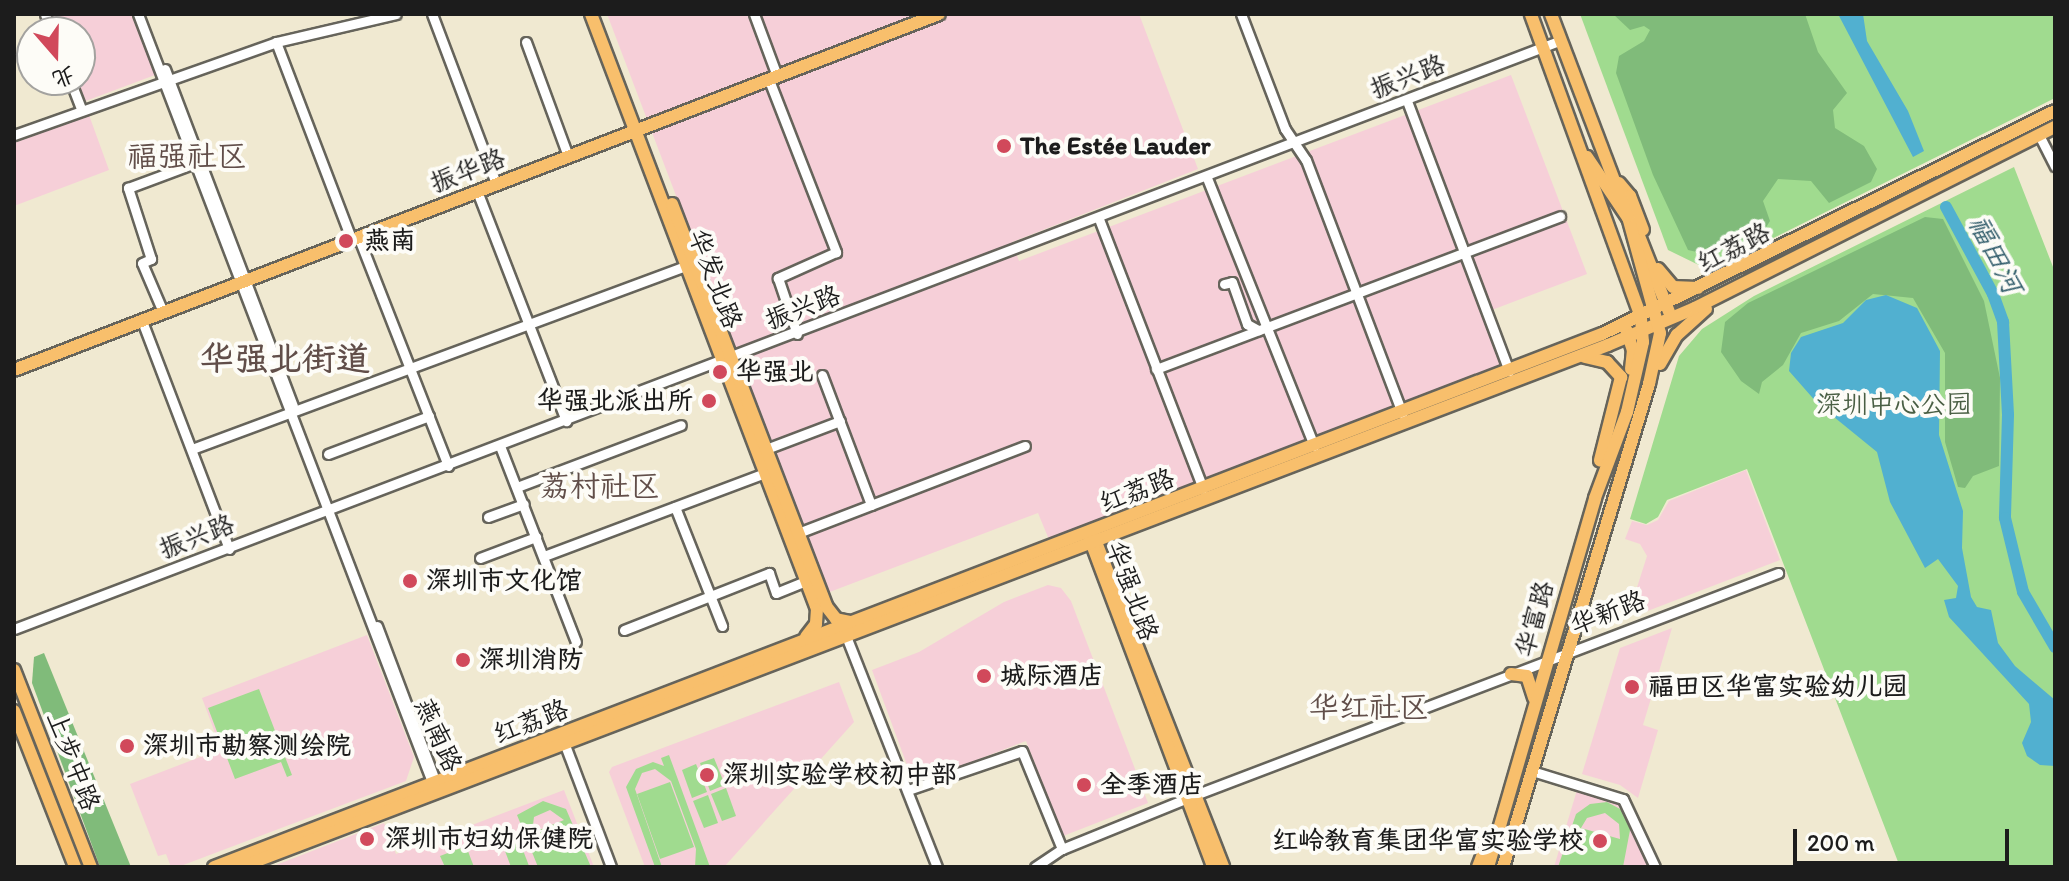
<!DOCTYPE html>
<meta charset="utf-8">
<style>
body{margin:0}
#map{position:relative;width:2069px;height:881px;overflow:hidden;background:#f0e9d1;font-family:Itim,"LXGW WenKai TC",sans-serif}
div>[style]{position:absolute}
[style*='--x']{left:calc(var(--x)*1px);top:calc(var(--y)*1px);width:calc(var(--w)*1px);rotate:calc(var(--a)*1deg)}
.built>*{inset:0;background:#f6cfd8}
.green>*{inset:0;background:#a0db8f}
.forest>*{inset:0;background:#80bb7a}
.water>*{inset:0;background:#51b0d0}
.river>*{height:12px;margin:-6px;padding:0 6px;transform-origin:6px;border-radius:6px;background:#51b0d0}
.roads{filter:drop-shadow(2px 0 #66645b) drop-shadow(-2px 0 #66645b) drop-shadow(0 2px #66645b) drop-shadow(0 -2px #66645b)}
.minor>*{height:9px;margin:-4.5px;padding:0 4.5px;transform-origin:4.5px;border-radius:4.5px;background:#fff}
.major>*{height:12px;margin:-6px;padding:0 6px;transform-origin:6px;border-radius:6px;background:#f8bf6c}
.dots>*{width:22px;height:22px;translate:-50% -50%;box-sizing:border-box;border:4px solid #fdfcf7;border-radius:50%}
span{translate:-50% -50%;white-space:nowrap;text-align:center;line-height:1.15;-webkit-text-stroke:8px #fdfcf7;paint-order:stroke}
.street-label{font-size:26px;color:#1c1c1c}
.poi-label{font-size:26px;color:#1c1c1c;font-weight:700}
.left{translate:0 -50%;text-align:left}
.right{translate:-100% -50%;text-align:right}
.park-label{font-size:26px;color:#4a5f44}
.water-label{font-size:28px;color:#345f6d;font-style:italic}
.quarter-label{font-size:30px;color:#614e49}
.district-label{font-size:34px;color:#614e49;font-weight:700}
.frame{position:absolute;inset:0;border:16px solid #1c1c1c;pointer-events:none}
.north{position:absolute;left:16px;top:16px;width:80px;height:80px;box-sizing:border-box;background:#fdfcf7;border:2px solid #a3a29f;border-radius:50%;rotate:160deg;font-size:22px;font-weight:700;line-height:32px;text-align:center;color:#1c1c1c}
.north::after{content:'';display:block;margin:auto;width:28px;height:36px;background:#d1495b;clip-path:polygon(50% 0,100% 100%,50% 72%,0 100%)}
.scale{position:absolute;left:1793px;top:829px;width:216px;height:36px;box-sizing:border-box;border:4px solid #1c1c1c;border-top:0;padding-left:10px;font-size:24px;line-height:28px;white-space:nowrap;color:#1c1c1c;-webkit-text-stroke:6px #fdfcf7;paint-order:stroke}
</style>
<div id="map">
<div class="built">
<i style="clip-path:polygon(50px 14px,131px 14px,155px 75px,83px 102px,75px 80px,80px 80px,80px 32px,57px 32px)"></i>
<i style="clip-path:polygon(607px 14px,1139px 14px,1198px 169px,1012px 242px,1019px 261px,1511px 75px,1587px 274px,1484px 313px,1504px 368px,1050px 542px,1038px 513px,827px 593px)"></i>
<i style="clip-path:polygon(89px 115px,109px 170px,14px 206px,14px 143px)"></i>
<i style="clip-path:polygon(1746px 470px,1780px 560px,1645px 612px,1633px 600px,1647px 556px,1640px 544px,1625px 539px,1632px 521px,1647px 525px,1658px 520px,1669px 501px)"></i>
<i style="clip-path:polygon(1048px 585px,1061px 588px,1071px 601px,1148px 803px,1063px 836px,1026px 741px,914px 784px,872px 670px,919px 652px,1004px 602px)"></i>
<i style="clip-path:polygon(1672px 628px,1643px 725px,1658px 730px,1638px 798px,1620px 785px,1582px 774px,1620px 648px)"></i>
<i style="clip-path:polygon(367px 635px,414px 757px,406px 781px,178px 867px,171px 867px,166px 854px,158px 856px,130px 784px,221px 749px,202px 698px)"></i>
<i style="clip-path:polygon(839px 682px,854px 722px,724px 867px,645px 867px,609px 772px,612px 767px)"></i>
<i style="clip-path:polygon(564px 790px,594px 867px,271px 867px,384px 823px,396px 854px)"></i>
<i style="clip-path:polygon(1577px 790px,1622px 806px,1648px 867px,1554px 867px)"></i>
</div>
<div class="green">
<i style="clip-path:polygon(1580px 14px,2055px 14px,2055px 98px,1709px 270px,1668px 250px)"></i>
<i style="clip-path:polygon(2014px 167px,2055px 272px,2055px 867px,1900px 867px,1747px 469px,1667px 500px,1658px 517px,1646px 524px,1630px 519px,1679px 356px,1702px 329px,1754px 296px)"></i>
<i style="clip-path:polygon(259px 689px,292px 775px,287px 777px,281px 762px,235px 779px,208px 708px)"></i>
<i style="clip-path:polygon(669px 755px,710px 867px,695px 867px,696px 849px,671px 781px,655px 769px,642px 773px,635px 789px,662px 867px,655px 867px,626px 787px,636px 769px,653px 762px,664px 766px,661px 758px)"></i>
<i style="clip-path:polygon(714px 758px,725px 785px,710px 791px,700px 763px)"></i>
<i style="clip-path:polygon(696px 764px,707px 792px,692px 798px,682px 770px)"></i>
<i style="clip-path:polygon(670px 782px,694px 847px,660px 859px,637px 794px)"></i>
<i style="clip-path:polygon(726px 788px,736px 816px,722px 821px,711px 794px)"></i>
<i style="clip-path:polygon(708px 795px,718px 823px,704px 828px,693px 801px)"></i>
<i style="clip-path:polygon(evenodd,543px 801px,566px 809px,591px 867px,538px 867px,517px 815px,543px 801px,550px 810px,564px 820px,532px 833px,534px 817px,550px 810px)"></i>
<i style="clip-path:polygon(evenodd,1607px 802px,1622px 810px,1631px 825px,1623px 867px,1558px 867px,1576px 814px,1590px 804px,1607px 802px,1605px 813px,1619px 824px,1620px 839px,1581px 828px,1587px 818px,1605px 813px)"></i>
<i style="clip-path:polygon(518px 837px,529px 866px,526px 867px,511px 867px,502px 843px)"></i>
<i style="clip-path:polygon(466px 846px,474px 867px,445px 867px,440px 856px)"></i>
</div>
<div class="forest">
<i style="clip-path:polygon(1613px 14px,1805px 14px,1818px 52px,1847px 93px,1833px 110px,1835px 128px,1864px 146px,1877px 169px,1871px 182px,1829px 203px,1811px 181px,1778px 179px,1763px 201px,1770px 221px,1765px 229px,1710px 255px,1688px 250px,1653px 175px,1616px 73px,1619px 56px,1644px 41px,1650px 30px,1644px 26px,1630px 30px)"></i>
<i style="clip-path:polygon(1925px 217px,1943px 219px,1984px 301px,2000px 378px,1999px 466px,1973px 476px,1965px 488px,1958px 487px,1945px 442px,1945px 353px,1913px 298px,1873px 294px,1839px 321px,1801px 333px,1783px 365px,1762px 382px,1759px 394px,1741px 381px,1721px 352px,1725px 322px,1748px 303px)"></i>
<i style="clip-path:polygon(44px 653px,131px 867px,100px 867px,32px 683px,34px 657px)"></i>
</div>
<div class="water">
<i style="clip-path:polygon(1838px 14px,1863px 14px,1867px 41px,1908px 111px,1924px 151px,1913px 157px)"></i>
<i style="clip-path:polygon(1886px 295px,1917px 308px,1940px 351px,1939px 435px,1963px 511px,1962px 548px,1971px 597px,1977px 607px,1991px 610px,1998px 643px,2015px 666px,2055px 700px,2055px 766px,2040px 765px,2027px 756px,2022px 743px,2031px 722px,2029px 704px,1949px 617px,1944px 600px,1956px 598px,1958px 586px,1938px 559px,1925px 568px,1890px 502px,1877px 452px,1818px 404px,1789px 371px,1791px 353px,1801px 337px,1843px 323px,1866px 300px)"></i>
</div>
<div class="river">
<i style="--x:1946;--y:207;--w:99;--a:61.6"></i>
<i style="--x:1993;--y:294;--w:30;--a:70"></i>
<i style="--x:2003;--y:322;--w:93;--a:86.9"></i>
<i style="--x:2008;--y:415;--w:103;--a:91.7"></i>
<i style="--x:2005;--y:518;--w:76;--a:76.3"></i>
<i style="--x:2023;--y:592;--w:64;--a:59.8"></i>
</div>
<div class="roads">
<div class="minor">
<i style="--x:45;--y:14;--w:19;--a:72"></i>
<i style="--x:138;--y:14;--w:828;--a:69.05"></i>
<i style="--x:432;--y:14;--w:181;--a:69.3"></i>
<i style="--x:754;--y:14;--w:66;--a:69.6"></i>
<i style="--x:1241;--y:14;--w:123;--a:69.1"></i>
<i style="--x:1285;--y:129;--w:37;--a:56"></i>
<i style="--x:1306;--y:160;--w:271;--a:69.2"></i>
<i style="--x:276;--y:42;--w:210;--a:69.1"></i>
<i style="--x:526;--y:42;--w:121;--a:69.8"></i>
<i style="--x:165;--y:69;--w:360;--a:69.2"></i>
<i style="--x:70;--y:80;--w:31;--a:69"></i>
<i style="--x:769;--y:80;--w:185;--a:68.7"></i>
<i style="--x:836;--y:252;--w:64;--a:155.9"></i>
<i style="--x:778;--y:278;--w:59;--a:71.3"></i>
<i style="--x:1407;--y:101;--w:289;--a:69.3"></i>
<i style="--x:14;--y:135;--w:278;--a:-19.5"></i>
<i style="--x:276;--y:42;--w:123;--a:-13.1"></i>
<i style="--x:2039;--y:135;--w:35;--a:63"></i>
<i style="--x:1207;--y:178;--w:289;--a:68.2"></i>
<i style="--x:477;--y:191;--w:247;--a:68.8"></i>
<i style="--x:1099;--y:219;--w:289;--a:68.9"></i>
<i style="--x:358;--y:236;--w:247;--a:68.6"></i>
<i style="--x:1224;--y:284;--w:8;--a:-14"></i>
<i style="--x:1232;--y:282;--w:45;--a:70.3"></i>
<i style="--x:1247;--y:324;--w:13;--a:29"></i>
<i style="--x:163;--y:312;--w:53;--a:-113.2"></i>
<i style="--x:142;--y:263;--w:10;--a:-24"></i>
<i style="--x:151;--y:259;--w:75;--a:-107.9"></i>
<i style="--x:128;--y:188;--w:75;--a:-20.4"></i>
<i style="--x:142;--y:321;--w:244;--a:69.1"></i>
<i style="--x:1156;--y:369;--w:432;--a:-20.7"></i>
<i style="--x:822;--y:375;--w:139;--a:69.3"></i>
<i style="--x:500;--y:446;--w:210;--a:68.8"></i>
<i style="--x:192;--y:449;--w:532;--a:-20.34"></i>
<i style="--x:766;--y:449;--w:79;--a:-20.7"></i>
<i style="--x:328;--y:454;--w:108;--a:-20.6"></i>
<i style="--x:517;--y:487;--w:175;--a:-20.7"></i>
<i style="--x:675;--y:507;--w:128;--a:68.4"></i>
<i style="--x:488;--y:517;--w:38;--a:-20"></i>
<i style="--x:798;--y:533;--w:243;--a:-21"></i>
<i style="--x:544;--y:556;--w:236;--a:-20.6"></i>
<i style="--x:480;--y:558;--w:60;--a:-20.6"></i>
<i style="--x:377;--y:626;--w:173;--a:69.4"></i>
<i style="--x:14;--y:629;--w:1655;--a:-20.84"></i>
<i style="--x:624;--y:630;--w:156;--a:-21.5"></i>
<i style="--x:769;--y:573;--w:21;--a:71"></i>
<i style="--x:776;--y:593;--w:32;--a:-22"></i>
<i style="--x:846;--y:636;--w:248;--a:68.5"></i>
<i style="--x:562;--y:737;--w:139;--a:69.3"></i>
<i style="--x:1532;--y:771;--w:95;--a:17.1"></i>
<i style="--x:1623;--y:799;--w:75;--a:64.8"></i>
<i style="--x:908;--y:790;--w:120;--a:-18.9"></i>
<i style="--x:1022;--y:751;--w:106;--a:67.8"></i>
<i style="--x:1035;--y:867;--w:32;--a:-34"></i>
<i style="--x:1062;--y:849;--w:144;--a:-22.1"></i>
<i style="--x:1195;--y:795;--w:624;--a:-20.85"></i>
</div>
<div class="major">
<i style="--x:591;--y:14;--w:636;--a:69.2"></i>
<i style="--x:817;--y:609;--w:15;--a:94"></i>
<i style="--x:816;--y:624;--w:16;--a:128"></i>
<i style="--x:1587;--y:157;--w:89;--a:56"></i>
<i style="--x:1637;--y:231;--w:87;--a:68.4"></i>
<i style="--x:1619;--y:183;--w:17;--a:50"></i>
<i style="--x:1630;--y:196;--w:36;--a:69"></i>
<i style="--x:672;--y:204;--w:430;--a:69"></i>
<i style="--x:826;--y:606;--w:16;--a:52"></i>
<i style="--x:836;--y:619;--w:14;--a:12"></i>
<i style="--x:1658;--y:269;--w:23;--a:50"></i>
<i style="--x:1673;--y:287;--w:25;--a:2"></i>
<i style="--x:1626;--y:329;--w:22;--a:72"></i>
<i style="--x:1633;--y:350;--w:19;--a:96"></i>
<i style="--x:1585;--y:357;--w:23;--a:13"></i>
<i style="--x:1607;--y:362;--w:21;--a:47"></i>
<i style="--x:1621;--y:377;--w:86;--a:104.2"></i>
<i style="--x:1660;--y:364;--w:34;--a:-60"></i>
<i style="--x:1677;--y:335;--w:39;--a:-42"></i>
<i style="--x:14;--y:370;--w:991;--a:-21.05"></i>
<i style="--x:1094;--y:537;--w:354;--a:68.6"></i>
<i style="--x:1090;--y:539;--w:350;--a:69.4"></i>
<i style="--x:14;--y:670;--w:212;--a:68.7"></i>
<i style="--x:1511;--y:674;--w:16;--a:7"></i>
<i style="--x:1527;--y:676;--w:23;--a:72"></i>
<i style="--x:14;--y:711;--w:168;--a:68.6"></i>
<i style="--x:214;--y:867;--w:1487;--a:-21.01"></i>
<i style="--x:1602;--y:334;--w:505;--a:-26.21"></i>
<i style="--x:241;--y:867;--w:1463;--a:-20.9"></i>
<i style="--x:1608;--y:345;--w:95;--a:-23"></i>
<i style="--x:1695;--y:308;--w:403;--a:-26.7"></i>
<i style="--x:1478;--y:867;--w:25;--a:-69"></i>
<i style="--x:1488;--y:867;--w:384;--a:-73.8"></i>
<i style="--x:1595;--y:498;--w:92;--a:-69.6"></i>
<i style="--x:1627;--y:412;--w:72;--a:-77.1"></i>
<i style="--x:1643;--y:342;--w:25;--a:-95"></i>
<i style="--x:1641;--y:317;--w:322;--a:-110"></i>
<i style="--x:1503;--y:867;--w:505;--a:-73.18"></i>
<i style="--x:1649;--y:384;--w:52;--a:-77.8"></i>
<i style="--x:1660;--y:333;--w:120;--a:-105.4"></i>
<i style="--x:1628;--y:217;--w:217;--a:-110.8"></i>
</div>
</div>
<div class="dots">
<i style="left:1004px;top:146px;background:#d1495b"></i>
<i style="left:346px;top:241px;background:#d1495b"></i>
<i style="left:720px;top:372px;background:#d1495b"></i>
<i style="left:709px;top:401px;background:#d1495b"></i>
<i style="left:410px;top:581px;background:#d1495b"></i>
<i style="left:463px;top:660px;background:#d1495b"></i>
<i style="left:984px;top:676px;background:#d1495b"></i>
<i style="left:1632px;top:687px;background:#d1495b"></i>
<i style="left:127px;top:746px;background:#d1495b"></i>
<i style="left:707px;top:775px;background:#d1495b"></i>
<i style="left:1084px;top:785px;background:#d1495b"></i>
<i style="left:367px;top:839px;background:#d1495b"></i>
<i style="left:1600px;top:841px;background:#d1495b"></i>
</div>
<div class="street-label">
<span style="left:1408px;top:77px;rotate:-21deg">振兴路</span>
<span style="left:468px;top:171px;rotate:-21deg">振华路</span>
<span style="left:1734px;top:248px;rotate:-27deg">红荔路</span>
<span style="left:715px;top:279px;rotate:69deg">华发北路</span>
<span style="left:803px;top:308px;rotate:-21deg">振兴路</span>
<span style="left:1137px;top:491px;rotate:-21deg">红荔路</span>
<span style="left:197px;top:537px;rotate:-21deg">振兴路</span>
<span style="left:1132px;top:591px;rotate:70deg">华强北路</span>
<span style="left:1608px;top:613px;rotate:-21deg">华新路</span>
<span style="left:1535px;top:619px;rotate:-74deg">华富路</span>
<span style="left:531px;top:722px;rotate:-21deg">红荔路</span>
<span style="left:438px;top:735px;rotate:66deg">燕南路</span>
<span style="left:73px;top:761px;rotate:69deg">上步中路</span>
</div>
<div class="poi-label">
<span class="left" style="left:1020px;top:146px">The Estée Lauder</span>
<span class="left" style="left:364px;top:241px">燕南</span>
<span class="left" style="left:736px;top:372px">华强北</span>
<span class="right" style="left:693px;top:401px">华强北派出所</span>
<span class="left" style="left:426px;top:581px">深圳市文化馆</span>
<span class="left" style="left:479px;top:660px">深圳消防</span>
<span class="left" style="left:1000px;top:676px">城际酒店</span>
<span class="left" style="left:1648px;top:687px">福田区华富实验幼儿园</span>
<span class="left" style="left:143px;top:746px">深圳市勘察测绘院</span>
<span class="left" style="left:723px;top:775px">深圳实验学校初中部</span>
<span class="left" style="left:1100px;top:785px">全季酒店</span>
<span class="left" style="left:385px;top:839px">深圳市妇幼保健院</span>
<span class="right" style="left:1584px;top:841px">红岭教育集团华富实验学校</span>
</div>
<div class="park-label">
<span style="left:1894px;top:405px">深圳中心公园</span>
</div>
<div class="water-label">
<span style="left:1996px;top:254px;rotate:63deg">福田河</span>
</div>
<div class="quarter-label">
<span style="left:187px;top:156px">福强社区</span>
<span style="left:600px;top:486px">荔村社区</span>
<span style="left:1369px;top:707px">华红社区</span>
</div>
<div class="district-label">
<span style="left:285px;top:359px">华强北街道</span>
</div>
<div class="frame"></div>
<div class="north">北</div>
<div class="scale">200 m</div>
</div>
